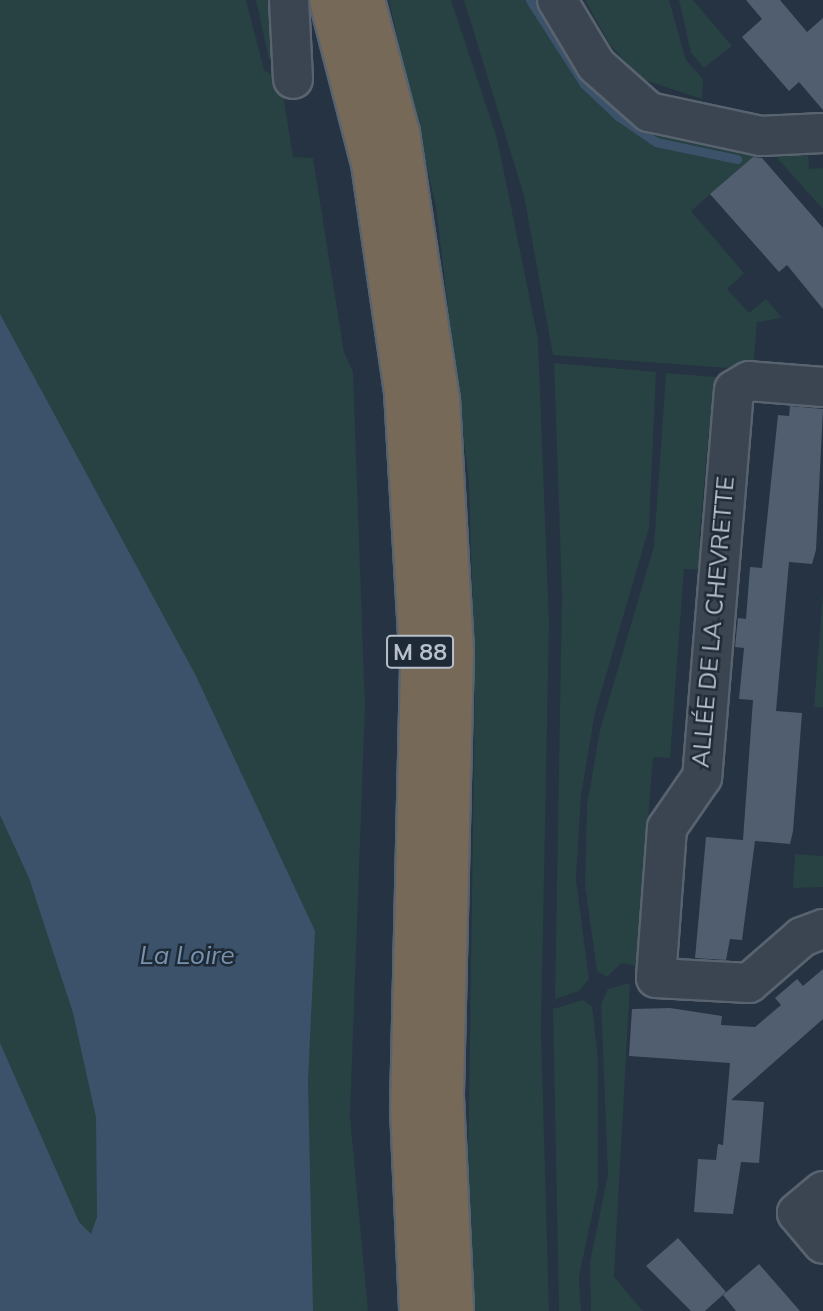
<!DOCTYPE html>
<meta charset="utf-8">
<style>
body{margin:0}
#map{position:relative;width:823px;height:1311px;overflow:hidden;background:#263342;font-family:Mulish,sans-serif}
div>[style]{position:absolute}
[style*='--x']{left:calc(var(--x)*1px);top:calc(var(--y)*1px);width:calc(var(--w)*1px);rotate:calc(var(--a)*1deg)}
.green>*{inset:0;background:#284143}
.water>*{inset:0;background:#3c526a}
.stream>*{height:9px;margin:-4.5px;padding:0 4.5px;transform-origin:4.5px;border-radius:4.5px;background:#3c526a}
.building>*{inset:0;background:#515e6f}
.roads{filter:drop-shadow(2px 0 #58636f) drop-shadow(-2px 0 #58636f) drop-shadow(0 2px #58636f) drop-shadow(0 -2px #58636f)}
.minor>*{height:38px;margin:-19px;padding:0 19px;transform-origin:19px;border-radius:19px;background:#3a4551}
.highway>*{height:38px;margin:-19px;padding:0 19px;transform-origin:19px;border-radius:19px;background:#776957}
span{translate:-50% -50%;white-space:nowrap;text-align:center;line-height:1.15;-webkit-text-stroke:5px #1f2a37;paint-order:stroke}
.shield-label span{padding:2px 5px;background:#1f2a37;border:2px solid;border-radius:5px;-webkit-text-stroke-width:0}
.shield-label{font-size:23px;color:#b7c0cb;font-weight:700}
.street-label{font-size:24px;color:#b7c0cb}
.water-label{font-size:26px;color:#7792ae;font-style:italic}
</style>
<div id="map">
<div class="green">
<i style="clip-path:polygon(0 0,246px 0,264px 70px,281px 81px,293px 157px,313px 158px,344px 352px,353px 372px,365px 707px,350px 1116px,368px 1311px,0 1311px)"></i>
<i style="clip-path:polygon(256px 0,276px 0,281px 66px,269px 59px)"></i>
<i style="clip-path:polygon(389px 0,451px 0,497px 138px,538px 339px,549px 623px,541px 1030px,549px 1311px,466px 1311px,475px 683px,469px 482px,436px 207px)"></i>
<i style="clip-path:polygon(464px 0,548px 0,589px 66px,758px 153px,691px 211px,744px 273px,727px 289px,749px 313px,766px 299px,782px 318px,757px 322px,753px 370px,553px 355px,524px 196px)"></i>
<i style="clip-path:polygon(585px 0,669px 0,686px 60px,703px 79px,702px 99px,642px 79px,610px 45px)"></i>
<i style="clip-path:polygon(679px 0,693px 0,732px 46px,704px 68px,691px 53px)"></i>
<i style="clip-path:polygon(808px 149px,809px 169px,823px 168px,823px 209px,778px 159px,780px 152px)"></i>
<i style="clip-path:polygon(554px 363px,656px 372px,649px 528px,595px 713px,581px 795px,576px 879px,589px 979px,579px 991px,555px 999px,562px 594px)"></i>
<i style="clip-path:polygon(666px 373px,728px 378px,719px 430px,709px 430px,699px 541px,710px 542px,706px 570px,684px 569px,670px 758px,653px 757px,637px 966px,621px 963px,607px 977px,597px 971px,585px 886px,587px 805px,600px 730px,654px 546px)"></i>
<i style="clip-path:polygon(823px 593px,823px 708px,814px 707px)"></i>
<i style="clip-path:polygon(795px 854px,823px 856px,823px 887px,793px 888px)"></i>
<i style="clip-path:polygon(630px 983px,614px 1277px,643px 1311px,591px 1311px,590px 1262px,608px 1174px,601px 1004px,608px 989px)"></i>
<i style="clip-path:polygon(583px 1000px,592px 1006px,598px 1058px,598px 1187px,579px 1277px,581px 1311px,559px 1311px,553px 1009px)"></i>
</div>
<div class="water">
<i style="clip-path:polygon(0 314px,195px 674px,315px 931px,308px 1081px,313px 1311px,0 1311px,0 1043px,79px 1222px,91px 1234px,97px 1217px,96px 1117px,73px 1013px,29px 878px,0 815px)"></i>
</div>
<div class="stream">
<i style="--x:530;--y:0;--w:100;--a:57.3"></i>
<i style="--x:584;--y:84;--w:47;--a:43.3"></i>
<i style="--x:618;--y:116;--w:46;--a:34.4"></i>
<i style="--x:656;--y:142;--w:83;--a:11.9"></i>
</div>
<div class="building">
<i style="clip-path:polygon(746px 0,780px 0,807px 32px,823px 18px,823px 110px,799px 82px,789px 91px,742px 37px,762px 19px)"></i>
<i style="clip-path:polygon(753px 157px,762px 158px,823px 228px,823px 309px,787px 265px,779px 272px,710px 194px)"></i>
<i style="clip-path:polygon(790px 406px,823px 409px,816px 550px,812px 564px,789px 562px,776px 711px,802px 713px,793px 831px,790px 844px,755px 841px,742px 940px,730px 939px,726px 960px,695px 958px,706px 837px,743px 840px,753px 700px,739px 699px,744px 648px,735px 647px,738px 618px,746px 619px,750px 567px,762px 568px,778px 415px,789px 416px)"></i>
<i style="clip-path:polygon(823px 969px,823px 1019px,731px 1100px,764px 1102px,759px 1163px,741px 1162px,733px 1214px,694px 1212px,698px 1159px,716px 1160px,718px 1144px,723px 1145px,730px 1063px,629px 1056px,632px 1009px,670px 1008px,722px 1016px,721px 1025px,755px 1027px,781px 1005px,775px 998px,797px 979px,803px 986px)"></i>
<i style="clip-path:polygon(678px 1238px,726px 1292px,705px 1311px,691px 1311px,646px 1266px)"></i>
<i style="clip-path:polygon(759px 1264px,800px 1311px,736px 1311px,723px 1295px)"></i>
</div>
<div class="roads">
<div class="minor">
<i style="--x:289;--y:0;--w:79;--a:87.1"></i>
<i style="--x:557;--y:0;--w:76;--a:59"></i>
<i style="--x:596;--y:65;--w:71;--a:41.6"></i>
<i style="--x:649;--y:112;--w:115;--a:12.1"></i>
<i style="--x:761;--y:136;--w:62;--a:-2.8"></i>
<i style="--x:823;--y:387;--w:74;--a:-175.4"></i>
<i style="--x:749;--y:381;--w:17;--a:149"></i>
<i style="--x:734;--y:390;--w:388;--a:94.7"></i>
<i style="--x:702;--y:777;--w:62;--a:124.5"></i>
<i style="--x:667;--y:828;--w:150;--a:94.2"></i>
<i style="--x:656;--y:978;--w:93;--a:3.1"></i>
<i style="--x:749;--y:983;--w:70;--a:-41"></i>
<i style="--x:802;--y:937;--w:22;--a:-21"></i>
<i style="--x:823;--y:1191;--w:34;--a:140"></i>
<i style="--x:797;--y:1213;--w:40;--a:50"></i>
</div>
<div class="highway">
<i style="--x:329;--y:0;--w:168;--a:75.6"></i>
<i style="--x:371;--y:163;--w:231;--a:81.8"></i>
<i style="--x:404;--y:392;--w:275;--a:86.7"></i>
<i style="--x:420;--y:667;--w:443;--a:91.3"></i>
<i style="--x:410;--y:1110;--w:201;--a:87.4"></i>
<i style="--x:365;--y:0;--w:138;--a:75.3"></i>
<i style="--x:400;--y:133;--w:270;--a:81.5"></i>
<i style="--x:440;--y:400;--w:252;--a:86.8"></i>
<i style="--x:454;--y:652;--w:445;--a:91.3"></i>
<i style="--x:444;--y:1097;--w:214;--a:87.3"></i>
</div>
</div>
<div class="shield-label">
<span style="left:420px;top:652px">M 88</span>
</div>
<div class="street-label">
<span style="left:713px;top:622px;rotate:-85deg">ALLÉE DE LA CHEVRETTE</span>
</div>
<div class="water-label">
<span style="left:187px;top:955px">La Loire</span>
</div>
</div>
